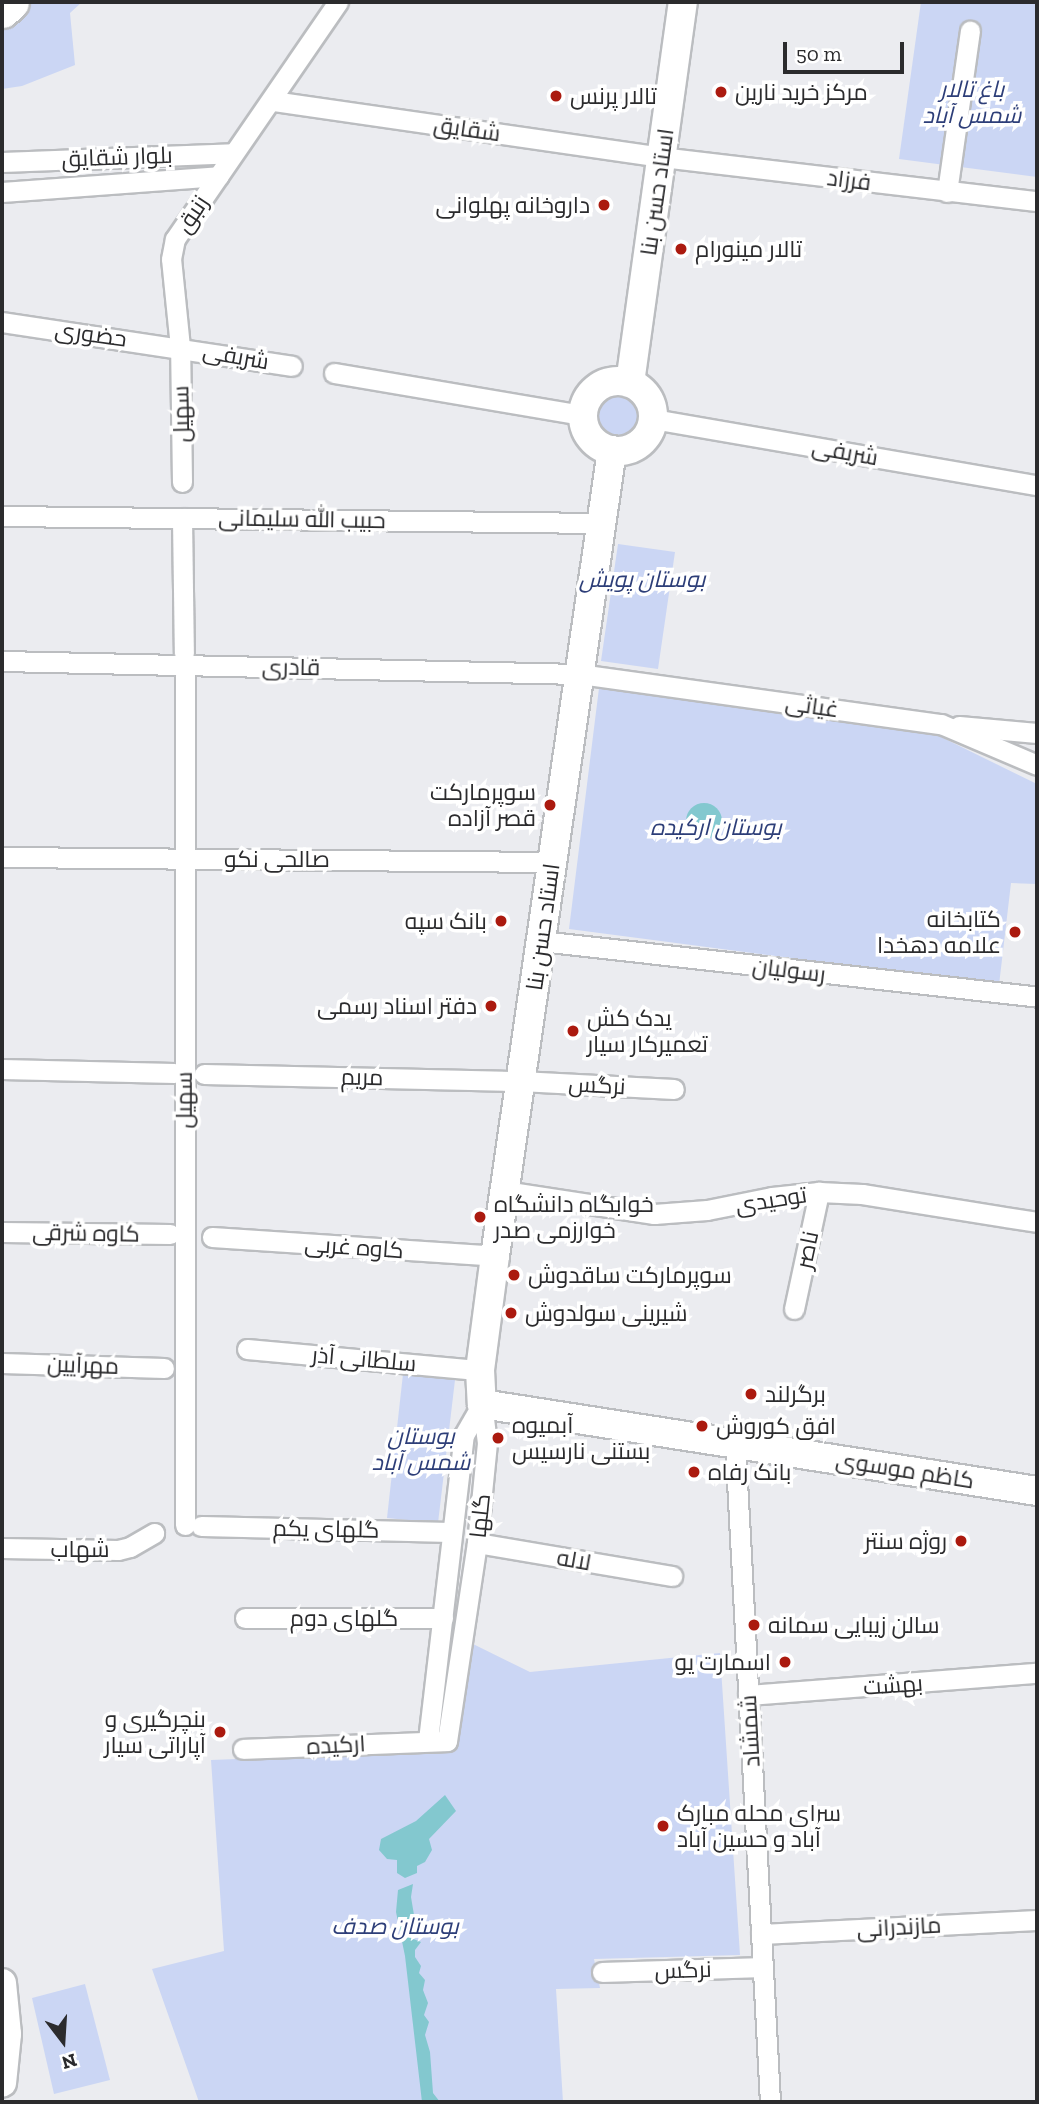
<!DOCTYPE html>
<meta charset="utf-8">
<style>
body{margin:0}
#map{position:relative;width:1039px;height:2104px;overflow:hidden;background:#ebecf0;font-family:"Zilla Slab",Cairo,serif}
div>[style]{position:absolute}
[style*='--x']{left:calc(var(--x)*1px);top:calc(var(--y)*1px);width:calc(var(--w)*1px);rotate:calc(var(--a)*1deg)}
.green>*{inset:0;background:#cbd6f4}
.round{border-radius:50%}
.water>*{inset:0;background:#83c8cf}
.roads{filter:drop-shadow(2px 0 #bbbdc0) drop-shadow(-2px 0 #bbbdc0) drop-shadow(0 2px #bbbdc0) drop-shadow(0 -2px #bbbdc0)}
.street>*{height:19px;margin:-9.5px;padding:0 9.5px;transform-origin:9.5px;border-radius:9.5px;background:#fff}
.secondary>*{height:28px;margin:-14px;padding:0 14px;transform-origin:14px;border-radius:14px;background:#fff}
.secondary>.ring{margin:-14px;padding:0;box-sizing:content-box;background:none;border:28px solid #fff;border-radius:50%}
.highway>*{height:35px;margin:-17.5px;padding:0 17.5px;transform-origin:17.5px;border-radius:17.5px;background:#fff}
.dots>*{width:19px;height:19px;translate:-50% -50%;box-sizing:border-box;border:4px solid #fff;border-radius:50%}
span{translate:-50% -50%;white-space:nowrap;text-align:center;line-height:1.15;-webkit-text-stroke:7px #fff;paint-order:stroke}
.park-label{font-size:23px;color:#2d3e78;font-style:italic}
.poi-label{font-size:23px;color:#2b2b2d}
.left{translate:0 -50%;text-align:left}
.right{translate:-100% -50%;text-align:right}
.street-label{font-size:23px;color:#2b2b2d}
.frame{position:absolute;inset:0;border:4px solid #2b2b2d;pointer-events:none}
.north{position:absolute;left:28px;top:2006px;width:70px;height:70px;-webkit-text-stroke:5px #fff;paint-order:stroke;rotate:163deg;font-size:19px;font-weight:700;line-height:28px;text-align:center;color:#2b2b2d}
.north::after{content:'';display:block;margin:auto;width:24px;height:32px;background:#2b2b2d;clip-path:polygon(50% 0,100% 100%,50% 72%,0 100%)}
.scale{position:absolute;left:783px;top:42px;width:121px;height:32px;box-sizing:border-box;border:4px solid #2b2b2d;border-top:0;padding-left:9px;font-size:21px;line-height:24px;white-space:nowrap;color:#2b2b2d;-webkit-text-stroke:5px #fff;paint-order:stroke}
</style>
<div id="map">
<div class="green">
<i style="clip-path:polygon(32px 2px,82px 2px,70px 13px,75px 65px,22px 86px,2px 89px,2px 27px)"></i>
<i style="clip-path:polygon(921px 2px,1037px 2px,1037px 177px,899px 159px)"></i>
<i class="round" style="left:591px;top:389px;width:54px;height:54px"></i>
<i style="clip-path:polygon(618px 544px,675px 552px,658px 669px,601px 661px)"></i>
<i style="clip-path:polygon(599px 688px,939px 736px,1037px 784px,1037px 884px,1011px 883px,999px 985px,569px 929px)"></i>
<i style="clip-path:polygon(403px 1374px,455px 1380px,438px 1523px,387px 1518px)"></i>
<i style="clip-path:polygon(469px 1642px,530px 1672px,720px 1653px,740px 1955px,594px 1959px,600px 1988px,556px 1989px,563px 2102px,199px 2102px,152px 1969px,224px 1951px,211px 1760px,456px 1751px)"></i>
<i style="clip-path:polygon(85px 1984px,110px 2080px,54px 2094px,32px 1998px)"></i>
</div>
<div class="water">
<i class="round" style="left:686px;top:803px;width:36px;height:36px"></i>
<i style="clip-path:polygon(445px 1795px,456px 1811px,429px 1839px,432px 1850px,425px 1862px,417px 1866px,417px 1873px,405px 1878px,397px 1873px,397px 1860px,387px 1859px,379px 1850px,381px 1839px,416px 1821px)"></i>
<i style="clip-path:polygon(413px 1884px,411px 1897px,415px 1921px,408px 1928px,411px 1938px,421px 1942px,415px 1950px,415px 1957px,421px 1966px,419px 1973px,425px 1980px,423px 1990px,428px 2003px,424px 2015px,429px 2022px,425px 2035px,430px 2052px,433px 2093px,440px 2102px,422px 2102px,405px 1956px,396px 1912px,398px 1890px)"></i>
</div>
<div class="roads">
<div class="street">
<i style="--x:273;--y:101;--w:392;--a:8.2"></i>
<i style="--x:661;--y:157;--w:379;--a:6.7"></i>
<i style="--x:2;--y:162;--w:231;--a:-2.2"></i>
<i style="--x:2;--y:192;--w:217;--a:-4.2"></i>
<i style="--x:947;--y:192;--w:163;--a:-81.9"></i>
<i style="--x:2;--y:322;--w:293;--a:8.6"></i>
<i style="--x:334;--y:373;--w:253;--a:9.6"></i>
<i style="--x:653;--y:419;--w:390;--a:9.8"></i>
<i style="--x:182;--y:482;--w:135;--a:-90.8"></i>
<i style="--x:180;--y:347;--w:88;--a:-95.8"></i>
<i style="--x:171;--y:259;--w:20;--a:-79"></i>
<i style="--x:175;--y:239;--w:288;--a:-55.5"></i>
<i style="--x:2;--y:516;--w:599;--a:0.67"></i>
<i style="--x:182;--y:518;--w:135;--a:89.2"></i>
<i style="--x:2;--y:661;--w:577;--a:1.29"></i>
<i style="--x:579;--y:674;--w:365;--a:7.9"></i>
<i style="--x:941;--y:724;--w:104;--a:23.1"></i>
<i style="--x:185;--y:675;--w:850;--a:90"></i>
<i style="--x:959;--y:726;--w:78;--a:5.1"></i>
<i style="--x:2;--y:857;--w:550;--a:0.52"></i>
<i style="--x:541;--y:941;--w:499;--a:6.4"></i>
<i style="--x:2;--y:1069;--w:172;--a:1.3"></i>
<i style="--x:204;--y:1074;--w:316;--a:1.3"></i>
<i style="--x:520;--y:1081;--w:154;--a:3"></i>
<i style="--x:504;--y:1191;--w:152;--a:8.7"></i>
<i style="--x:654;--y:1214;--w:53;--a:-4.3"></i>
<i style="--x:707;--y:1210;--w:66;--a:-11.3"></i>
<i style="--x:772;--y:1197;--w:47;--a:-6.1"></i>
<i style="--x:819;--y:1192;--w:43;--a:2.7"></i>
<i style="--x:862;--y:1194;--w:177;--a:9.1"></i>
<i style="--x:2;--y:1232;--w:168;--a:0.7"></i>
<i style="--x:212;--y:1237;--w:284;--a:3.8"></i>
<i style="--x:794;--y:1309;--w:120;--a:-77.9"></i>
<i style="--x:247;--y:1349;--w:234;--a:5.2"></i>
<i style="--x:2;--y:1363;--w:162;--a:1.8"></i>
<i style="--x:735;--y:1443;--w:660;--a:86.96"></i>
<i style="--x:201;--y:1526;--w:250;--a:1.4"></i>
<i style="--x:477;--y:1543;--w:198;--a:9.6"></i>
<i style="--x:2;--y:1548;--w:116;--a:1"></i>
<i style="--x:118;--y:1550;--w:12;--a:-14"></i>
<i style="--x:130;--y:1547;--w:28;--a:-30"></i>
<i style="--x:245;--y:1618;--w:198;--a:0"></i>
<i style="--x:748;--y:1695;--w:290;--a:-4.4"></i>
<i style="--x:428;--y:1740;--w:307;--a:-83.3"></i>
<i style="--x:464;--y:1435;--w:36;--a:-60"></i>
<i style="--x:243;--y:1749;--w:204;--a:-2.2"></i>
<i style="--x:447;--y:1741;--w:200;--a:-81.4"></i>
<i style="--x:477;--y:1543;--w:100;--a:-84.3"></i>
<i style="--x:487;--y:1443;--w:39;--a:-97"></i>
<i style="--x:761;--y:1934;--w:276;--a:-2.9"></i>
<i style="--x:602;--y:1972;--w:161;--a:-1.8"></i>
</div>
<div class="secondary">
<i class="ring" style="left:583px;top:381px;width:42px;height:42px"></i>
<i style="--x:630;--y:383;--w:385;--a:-82.1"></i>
<i style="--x:612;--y:450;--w:814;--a:98.26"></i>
<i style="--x:495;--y:1256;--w:115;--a:97.5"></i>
<i style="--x:480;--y:1370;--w:34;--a:87"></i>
<i style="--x:482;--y:1404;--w:562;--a:8.91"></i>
<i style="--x:2;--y:1983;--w:51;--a:84.4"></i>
<i style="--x:7;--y:2034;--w:49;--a:95.8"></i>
</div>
<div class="highway">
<i style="--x:2;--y:10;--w:12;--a:-42"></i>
</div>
</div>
<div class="dots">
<i style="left:721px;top:92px;background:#ab1a0f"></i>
<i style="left:556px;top:96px;background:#ab1a0f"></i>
<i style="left:604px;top:205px;background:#ab1a0f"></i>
<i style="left:681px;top:249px;background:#ab1a0f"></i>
<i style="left:550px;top:805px;background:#ab1a0f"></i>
<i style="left:501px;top:921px;background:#ab1a0f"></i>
<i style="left:1015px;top:932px;background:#ab1a0f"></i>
<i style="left:491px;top:1006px;background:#ab1a0f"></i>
<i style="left:573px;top:1031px;background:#ab1a0f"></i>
<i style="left:480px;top:1217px;background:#ab1a0f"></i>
<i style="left:514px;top:1275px;background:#ab1a0f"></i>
<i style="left:511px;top:1313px;background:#ab1a0f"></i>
<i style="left:751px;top:1394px;background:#ab1a0f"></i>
<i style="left:702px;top:1426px;background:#ab1a0f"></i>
<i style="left:498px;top:1438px;background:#ab1a0f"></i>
<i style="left:694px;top:1472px;background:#ab1a0f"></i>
<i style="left:961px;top:1541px;background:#ab1a0f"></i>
<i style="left:754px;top:1625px;background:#ab1a0f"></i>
<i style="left:785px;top:1662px;background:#ab1a0f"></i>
<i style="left:220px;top:1732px;background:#ab1a0f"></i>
<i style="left:663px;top:1826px;background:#ab1a0f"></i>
</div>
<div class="park-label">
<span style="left:972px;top:102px">باغ تالار<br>شمس آباد</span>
<span style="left:642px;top:579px">بوستان پویش</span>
<span style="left:716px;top:827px">بوستان ارکیده</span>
<span style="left:421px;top:1449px">بوستان<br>شمس آباد</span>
<span style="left:395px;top:1926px">بوستان صدف</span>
</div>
<div class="poi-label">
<span class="left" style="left:735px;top:92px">مرکز خرید نارین</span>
<span class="left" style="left:570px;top:96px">تالار پرنس</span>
<span class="right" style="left:590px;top:205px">داروخانه پهلوانی</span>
<span class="left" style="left:695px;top:249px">تالار مینورام</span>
<span class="right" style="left:536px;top:805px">سوپرمارکت<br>قصر آزاده</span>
<span class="right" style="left:1001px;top:932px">کتابخانه<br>علامه دهخدا</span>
<span class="right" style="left:487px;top:921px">بانک سپه</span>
<span class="right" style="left:477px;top:1006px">دفتر اسناد رسمی</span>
<span class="left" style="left:587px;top:1031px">یدک کش<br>تعمیرکار سیار</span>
<span class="left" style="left:494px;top:1217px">خوابگاه دانشگاه<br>خوارزمی صدر</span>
<span class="left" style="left:528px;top:1275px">سوپرمارکت ساقدوش</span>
<span class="left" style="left:525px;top:1313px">شیرینی سولدوش</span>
<span class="left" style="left:765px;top:1394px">برگرلند</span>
<span class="left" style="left:512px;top:1438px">آبمیوه<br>بستنی نارسیس</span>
<span class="left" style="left:716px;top:1426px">افق کوروش</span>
<span class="left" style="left:708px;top:1472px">بانک رفاه</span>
<span class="right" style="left:947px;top:1541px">روژه سنتر</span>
<span class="left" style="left:768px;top:1625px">سالن زیبایی سمانه</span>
<span class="right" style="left:771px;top:1662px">اسمارت یو</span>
<span class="right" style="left:206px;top:1732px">پنچرگیری و<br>آپاراتی سیار</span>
<span class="left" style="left:677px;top:1826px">سرای محله مبارک<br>آباد و حسین آباد</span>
</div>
<div class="street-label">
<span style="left:467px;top:129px;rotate:8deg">شقایق</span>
<span style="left:117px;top:157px;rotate:-2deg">بلوار شقایق</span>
<span style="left:849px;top:180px;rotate:7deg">فرزاد</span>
<span style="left:657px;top:192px;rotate:-82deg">استاد حسن بنا</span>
<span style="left:192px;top:214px;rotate:-56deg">زنبق</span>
<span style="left:91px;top:334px;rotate:8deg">حضوری</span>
<span style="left:236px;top:356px;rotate:10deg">شریفی</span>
<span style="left:181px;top:414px;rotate:-91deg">سهیل</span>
<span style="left:845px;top:452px;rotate:10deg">شریفی</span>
<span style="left:302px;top:519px;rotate:1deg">حبیب الله سلیمانی</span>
<span style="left:291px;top:667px;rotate:1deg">قادری</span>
<span style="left:812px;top:706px;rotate:8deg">غیاثی</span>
<span style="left:277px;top:859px">صالحی نکو</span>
<span style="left:543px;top:927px;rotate:-82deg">استاد حسن بنا</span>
<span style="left:789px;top:970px;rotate:7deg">رسولیان</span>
<span style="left:362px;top:1077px;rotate:1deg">مریم</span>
<span style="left:597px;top:1085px;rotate:3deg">نرگس</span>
<span style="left:184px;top:1100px;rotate:-90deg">سهیل</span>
<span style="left:771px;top:1200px;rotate:-9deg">توحیدی</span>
<span style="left:86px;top:1233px;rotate:1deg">کاوه شرقی</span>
<span style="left:354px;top:1247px;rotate:4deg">کاوه غربی</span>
<span style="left:807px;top:1250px;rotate:-78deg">ناصر</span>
<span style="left:364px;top:1359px;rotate:5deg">سلطانی آذر</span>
<span style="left:83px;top:1365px;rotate:2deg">مهرآیین</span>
<span style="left:905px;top:1470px;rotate:9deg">کاظم موسوی</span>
<span style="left:480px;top:1516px;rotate:-84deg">گلها</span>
<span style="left:326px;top:1529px;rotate:1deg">گلهای یکم</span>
<span style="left:80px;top:1549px">شهاب</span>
<span style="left:574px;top:1560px;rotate:10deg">لاله</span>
<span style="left:344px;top:1618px">گلهای دوم</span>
<span style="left:893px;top:1685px;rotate:-4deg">بهشت</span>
<span style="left:750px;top:1731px;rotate:-93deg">شمشاد</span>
<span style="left:336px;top:1745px;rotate:-3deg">ارکیده</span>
<span style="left:899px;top:1927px;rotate:-3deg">مازندرانی</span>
<span style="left:683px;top:1970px;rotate:-2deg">نرگس</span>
</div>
<div class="frame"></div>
<div class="north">N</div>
<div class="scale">50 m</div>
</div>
